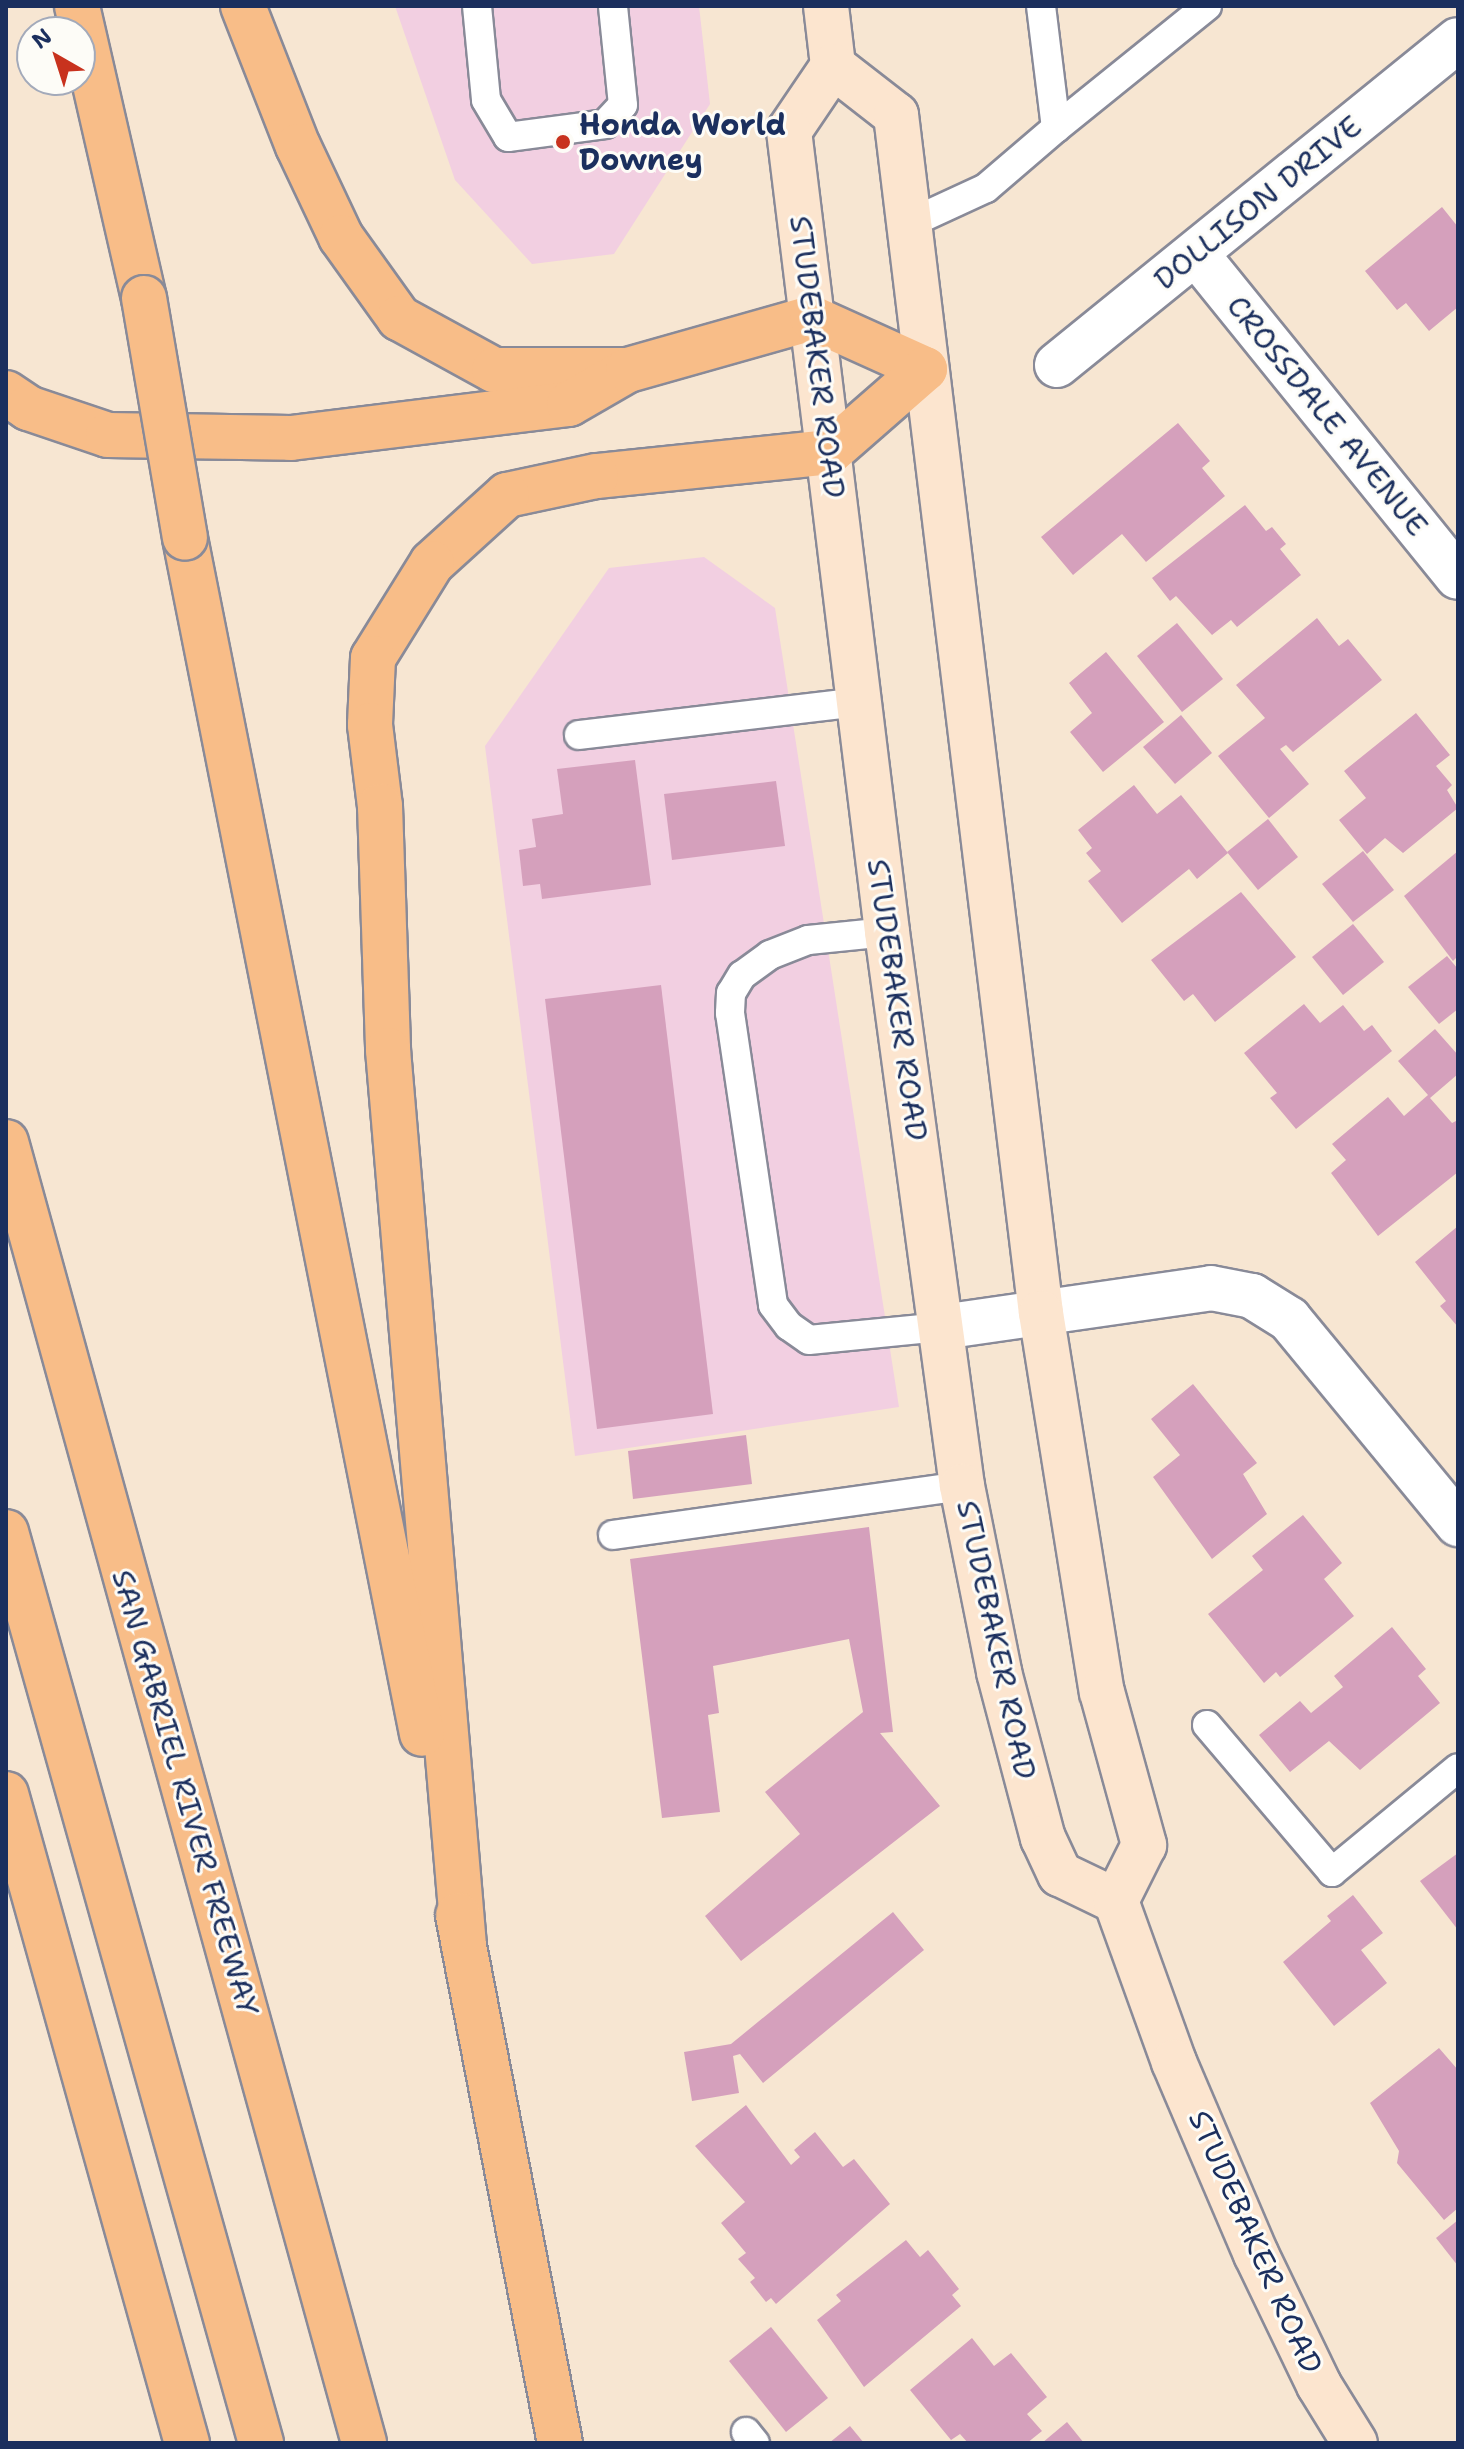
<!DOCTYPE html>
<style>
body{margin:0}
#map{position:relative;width:1464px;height:2449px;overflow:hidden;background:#f7e6d2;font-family:"Shantell Sans",sans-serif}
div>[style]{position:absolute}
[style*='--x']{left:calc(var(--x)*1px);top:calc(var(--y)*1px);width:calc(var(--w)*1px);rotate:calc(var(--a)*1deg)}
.built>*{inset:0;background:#f2cfe1}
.building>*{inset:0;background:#d5a0bc}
.roads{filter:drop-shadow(2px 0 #898a98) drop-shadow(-2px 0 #898a98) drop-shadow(0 2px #898a98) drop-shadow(0 -2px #898a98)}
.lane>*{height:28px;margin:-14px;padding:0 14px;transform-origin:14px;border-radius:14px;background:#fff}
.street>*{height:44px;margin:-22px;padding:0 22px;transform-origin:22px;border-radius:22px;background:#fff}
.secondary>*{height:44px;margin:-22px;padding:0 22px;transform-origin:22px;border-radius:22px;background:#fce5cf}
.highway>*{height:44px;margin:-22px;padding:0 22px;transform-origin:22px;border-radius:22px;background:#f8bd88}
.bridges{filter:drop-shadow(2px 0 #898a98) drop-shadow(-2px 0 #898a98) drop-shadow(0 2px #898a98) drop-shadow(0 -2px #898a98)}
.highway-bridge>*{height:44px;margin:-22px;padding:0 22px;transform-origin:22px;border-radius:22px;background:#f8bd88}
.dots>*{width:22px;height:22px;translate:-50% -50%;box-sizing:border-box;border:4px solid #fdfcf7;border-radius:50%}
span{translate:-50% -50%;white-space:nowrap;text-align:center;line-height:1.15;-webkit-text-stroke:6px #fdfcf7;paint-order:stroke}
.poi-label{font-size:30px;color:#1b2f5e;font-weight:700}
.left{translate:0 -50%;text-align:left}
.street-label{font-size:30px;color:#1b2f5e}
.frame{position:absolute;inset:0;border:8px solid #1b2f5e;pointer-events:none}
.north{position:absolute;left:16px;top:16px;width:80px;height:80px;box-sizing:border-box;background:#fdfcf7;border:2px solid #a3aaba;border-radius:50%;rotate:321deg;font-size:22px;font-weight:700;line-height:32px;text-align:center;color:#1b2f5e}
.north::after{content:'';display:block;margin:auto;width:28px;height:36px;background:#c8321e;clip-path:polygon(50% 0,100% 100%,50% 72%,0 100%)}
</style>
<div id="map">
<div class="built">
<i style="clip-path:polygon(395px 6px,699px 6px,710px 104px,614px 254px,532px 264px,455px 180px)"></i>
<i style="clip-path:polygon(704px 557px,775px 608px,899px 1407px,575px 1456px,485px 746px,609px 568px)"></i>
</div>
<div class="building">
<i style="clip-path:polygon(1442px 207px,1458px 227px,1458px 307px,1429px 331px,1406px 303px,1397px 310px,1365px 271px)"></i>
<i style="clip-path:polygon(1178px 423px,1210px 461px,1202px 468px,1225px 496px,1146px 562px,1122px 534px,1073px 575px,1041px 537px)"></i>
<i style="clip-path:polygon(1245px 505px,1266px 531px,1272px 527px,1286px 544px,1280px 549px,1301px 575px,1237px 627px,1231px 620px,1212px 635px,1176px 596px,1170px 601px,1152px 578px)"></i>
<i style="clip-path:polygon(1317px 618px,1339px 646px,1348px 639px,1382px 680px,1293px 752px,1286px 745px,1280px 749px,1309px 784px,1269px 818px,1218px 756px,1265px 718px,1236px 685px)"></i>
<i style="clip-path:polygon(1177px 623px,1223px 679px,1182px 712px,1137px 656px)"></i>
<i style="clip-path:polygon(1106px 652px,1164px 722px,1103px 772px,1070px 732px,1092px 713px,1069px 683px)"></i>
<i style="clip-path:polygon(1416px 713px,1450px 755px,1436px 766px,1452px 785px,1447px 790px,1458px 808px,1403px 853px,1385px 838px,1367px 854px,1339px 820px,1366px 798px,1344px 771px)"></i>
<i style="clip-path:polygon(1181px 715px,1212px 753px,1175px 784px,1143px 747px)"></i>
<i style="clip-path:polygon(635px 760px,651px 885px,542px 899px,540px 884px,523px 886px,519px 850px,536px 847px,532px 819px,563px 814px,557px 769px)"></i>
<i style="clip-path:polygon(776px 781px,785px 846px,672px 860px,664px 794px)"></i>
<i style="clip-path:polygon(1134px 785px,1157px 814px,1181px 795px,1228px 853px,1197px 879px,1189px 869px,1122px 923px,1088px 881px,1101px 871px,1086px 853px,1092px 848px,1078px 830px)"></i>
<i style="clip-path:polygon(1268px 819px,1298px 857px,1258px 890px,1227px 852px)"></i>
<i style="clip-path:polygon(1363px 851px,1394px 890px,1353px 922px,1322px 884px)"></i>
<i style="clip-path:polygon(1458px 851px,1458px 956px,1453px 961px,1404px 896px)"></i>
<i style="clip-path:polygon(1241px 892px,1296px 957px,1215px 1022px,1193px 994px,1184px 1001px,1151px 960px)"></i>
<i style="clip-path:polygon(1353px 924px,1384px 962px,1343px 995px,1312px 957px)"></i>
<i style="clip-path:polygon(1447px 956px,1458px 969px,1458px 1009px,1439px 1024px,1408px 987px)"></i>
<i style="clip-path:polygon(661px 985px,713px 1414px,597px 1429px,545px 999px)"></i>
<i style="clip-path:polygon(1304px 1004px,1320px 1023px,1343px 1005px,1364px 1031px,1372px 1025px,1392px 1051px,1296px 1129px,1270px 1098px,1277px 1093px,1244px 1053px)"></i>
<i style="clip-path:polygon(1435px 1029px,1458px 1055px,1458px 1074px,1430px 1098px,1452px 1123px,1458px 1120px,1458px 1172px,1378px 1236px,1331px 1173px,1346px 1160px,1332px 1144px,1388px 1097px,1404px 1116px,1428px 1095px,1398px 1061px)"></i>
<i style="clip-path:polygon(1458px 1226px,1458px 1327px,1440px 1306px,1446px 1301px,1415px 1262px)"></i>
<i style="clip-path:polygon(1193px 1384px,1257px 1463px,1243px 1474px,1267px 1514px,1212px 1559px,1153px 1477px,1180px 1455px,1151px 1419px)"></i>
<i style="clip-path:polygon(746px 1435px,752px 1484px,633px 1499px,628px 1451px)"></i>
<i style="clip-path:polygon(1303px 1515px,1342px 1563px,1324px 1579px,1354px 1616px,1280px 1677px,1276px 1672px,1264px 1683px,1208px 1614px,1263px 1570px,1252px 1556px)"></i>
<i style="clip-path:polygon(869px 1527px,893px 1732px,880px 1733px,940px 1806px,741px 1961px,705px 1916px,800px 1834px,765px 1792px,863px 1712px,849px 1639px,713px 1666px,719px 1713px,708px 1715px,720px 1812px,662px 1818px,630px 1559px)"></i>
<i style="clip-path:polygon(1392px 1627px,1426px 1669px,1418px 1676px,1440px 1703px,1360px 1770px,1329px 1741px,1290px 1772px,1259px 1735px,1300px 1701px,1311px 1713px,1343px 1687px,1334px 1676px)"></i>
<i style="clip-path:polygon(1458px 1853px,1458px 1930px,1420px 1881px)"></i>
<i style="clip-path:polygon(1353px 1895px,1383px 1933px,1361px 1950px,1387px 1983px,1334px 2026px,1283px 1962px,1331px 1921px,1327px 1916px)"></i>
<i style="clip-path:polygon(893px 1912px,924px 1950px,763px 2083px,740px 2054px,733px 2056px,739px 2093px,692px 2101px,684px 2052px,731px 2044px)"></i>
<i style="clip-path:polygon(1439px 2048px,1458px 2070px,1458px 2208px,1444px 2220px,1397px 2163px,1399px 2151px,1370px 2103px)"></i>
<i style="clip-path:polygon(746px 2105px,791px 2165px,800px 2157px,794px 2150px,815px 2132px,843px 2167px,854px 2159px,890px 2204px,776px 2304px,771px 2298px,766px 2302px,750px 2282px,755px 2278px,738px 2259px,746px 2253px,721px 2223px,745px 2202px,695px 2146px)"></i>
<i style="clip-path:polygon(1458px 2220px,1458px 2266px,1436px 2238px)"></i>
<i style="clip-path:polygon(906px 2240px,920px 2257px,928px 2250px,959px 2289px,952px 2295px,961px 2306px,864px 2387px,817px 2320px,841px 2301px,836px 2295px)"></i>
<i style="clip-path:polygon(771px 2327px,828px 2398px,786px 2432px,729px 2361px)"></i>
<i style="clip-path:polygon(972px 2338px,994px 2366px,1011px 2353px,1047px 2397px,1027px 2414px,1042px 2431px,1027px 2443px,968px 2443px,960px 2434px,951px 2440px,910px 2390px)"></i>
<i style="clip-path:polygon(1067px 2422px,1084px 2443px,1042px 2443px)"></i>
<i style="clip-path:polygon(850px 2426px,864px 2443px,829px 2443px)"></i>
</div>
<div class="roads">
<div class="lane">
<i style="--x:477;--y:6;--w:94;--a:84.5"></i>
<i style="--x:486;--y:100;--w:43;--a:59.3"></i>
<i style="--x:508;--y:137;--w:98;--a:-7.6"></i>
<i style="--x:605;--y:124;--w:26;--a:-47"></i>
<i style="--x:623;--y:105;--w:100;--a:-95.8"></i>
<i style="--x:1041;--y:6;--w:123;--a:83"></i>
<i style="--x:1056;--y:128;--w:194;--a:-38.9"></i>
<i style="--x:908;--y:224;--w:86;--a:-24.8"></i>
<i style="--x:986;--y:188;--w:92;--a:-40.6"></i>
<i style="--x:579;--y:735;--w:282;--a:-6.7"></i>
<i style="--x:887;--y:932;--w:79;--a:174.2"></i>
<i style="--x:808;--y:940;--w:41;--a:158.5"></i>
<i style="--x:770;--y:955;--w:34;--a:144"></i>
<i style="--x:742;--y:975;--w:21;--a:121"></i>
<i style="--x:731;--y:993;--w:20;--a:93"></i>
<i style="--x:730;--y:1013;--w:295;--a:81.6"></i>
<i style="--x:773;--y:1305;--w:26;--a:53"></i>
<i style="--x:789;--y:1326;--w:24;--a:35"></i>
<i style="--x:809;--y:1340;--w:134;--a:-5.6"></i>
<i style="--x:613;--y:1535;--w:352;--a:-8"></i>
<i style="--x:1207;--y:1725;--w:193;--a:49.6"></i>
<i style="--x:1332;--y:1872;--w:163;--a:-39.5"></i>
<i style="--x:746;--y:2432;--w:14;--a:51"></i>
</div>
<div class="street">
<i style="--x:1197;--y:255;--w:414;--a:51"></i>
<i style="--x:1057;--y:365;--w:516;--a:-39.02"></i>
<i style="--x:942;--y:1327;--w:272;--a:-8.2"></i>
<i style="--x:1211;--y:1288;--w:42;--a:11"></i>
<i style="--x:1252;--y:1296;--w:44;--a:31.9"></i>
<i style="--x:1289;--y:1319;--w:266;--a:50.5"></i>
</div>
<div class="secondary">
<i style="--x:826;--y:6;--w:60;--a:83.3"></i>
<i style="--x:833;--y:66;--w:78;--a:124.1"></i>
<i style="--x:789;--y:131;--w:807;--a:83.02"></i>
<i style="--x:887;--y:932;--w:559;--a:82.29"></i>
<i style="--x:962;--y:1486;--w:190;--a:78.7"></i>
<i style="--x:999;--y:1672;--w:172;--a:75.2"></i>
<i style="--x:1043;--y:1838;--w:40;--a:65"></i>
<i style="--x:1060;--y:1874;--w:62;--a:25.7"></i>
<i style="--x:1116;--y:1901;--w:171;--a:70.2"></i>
<i style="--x:1174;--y:2062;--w:209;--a:66.9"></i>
<i style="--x:1256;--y:2254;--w:145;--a:64.3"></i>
<i style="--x:1319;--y:2385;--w:68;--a:58.2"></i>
<i style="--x:833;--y:66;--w:80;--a:37.9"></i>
<i style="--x:896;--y:115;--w:1207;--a:83.1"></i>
<i style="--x:1041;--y:1313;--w:384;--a:80.9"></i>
<i style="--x:1102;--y:1692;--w:159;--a:74.6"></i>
<i style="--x:1144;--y:1845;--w:63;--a:116.6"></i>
</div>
<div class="highway">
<i style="--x:77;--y:6;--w:300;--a:77.1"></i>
<i style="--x:243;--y:6;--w:150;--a:68.6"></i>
<i style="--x:298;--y:146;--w:101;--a:64.7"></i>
<i style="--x:341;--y:237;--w:100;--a:54.4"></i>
<i style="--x:399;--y:318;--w:108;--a:28.7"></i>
<i style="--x:494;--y:370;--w:132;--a:0"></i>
<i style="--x:6;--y:393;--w:27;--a:34"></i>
<i style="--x:28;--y:408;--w:84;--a:18.6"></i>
<i style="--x:108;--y:435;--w:183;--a:0.9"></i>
<i style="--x:291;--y:438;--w:280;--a:-7"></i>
<i style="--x:569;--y:404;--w:68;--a:-30"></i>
<i style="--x:628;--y:370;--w:191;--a:-15.8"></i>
<i style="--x:812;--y:318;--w:124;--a:24.3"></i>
<i style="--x:925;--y:369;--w:126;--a:138.9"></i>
<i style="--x:830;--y:452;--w:235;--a:174.1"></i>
<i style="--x:596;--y:476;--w:91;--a:167.9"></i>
<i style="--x:507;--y:495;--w:101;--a:137.8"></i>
<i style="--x:432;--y:563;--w:112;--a:121.8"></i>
<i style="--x:373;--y:658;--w:67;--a:92.6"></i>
<i style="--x:370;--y:725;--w:82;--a:83"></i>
<i style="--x:380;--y:806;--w:244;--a:88.1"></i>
<i style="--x:388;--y:1050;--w:898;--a:85.15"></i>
<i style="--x:185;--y:538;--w:1219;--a:78.79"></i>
<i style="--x:6;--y:1142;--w:1349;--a:74.61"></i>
<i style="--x:6;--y:1532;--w:946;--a:74.36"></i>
<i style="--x:6;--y:1794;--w:674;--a:74.42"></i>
<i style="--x:458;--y:1915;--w:538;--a:79.07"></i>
</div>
</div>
<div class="bridges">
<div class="highway-bridge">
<i style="--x:144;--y:298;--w:243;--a:80.3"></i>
</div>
</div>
<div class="dots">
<i style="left:563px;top:142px;background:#c8321e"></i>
</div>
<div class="poi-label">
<span class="left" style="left:579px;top:142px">Honda World<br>Downey</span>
</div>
<div class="street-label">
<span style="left:1258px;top:203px;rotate:-39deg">DOLLISON DRIVE</span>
<span style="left:817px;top:357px;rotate:83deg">STUDEBAKER ROAD</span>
<span style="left:1327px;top:416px;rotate:51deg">CROSSDALE AVENUE</span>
<span style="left:897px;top:1000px;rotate:82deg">STUDEBAKER ROAD</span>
<span style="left:996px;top:1640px;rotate:78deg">STUDEBAKER ROAD</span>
<span style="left:185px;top:1793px;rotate:74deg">SAN GABRIEL RIVER FREEWAY</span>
<span style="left:1255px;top:2242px;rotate:66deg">STUDEBAKER ROAD</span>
</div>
<div class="frame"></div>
<div class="north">N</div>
</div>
